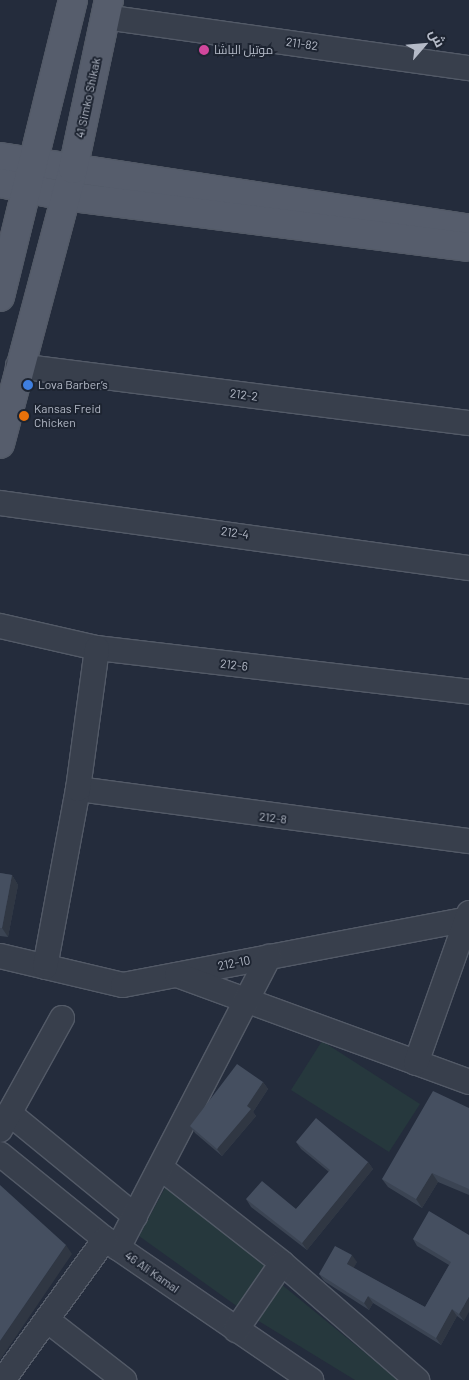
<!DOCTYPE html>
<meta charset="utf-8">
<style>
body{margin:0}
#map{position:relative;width:469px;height:1380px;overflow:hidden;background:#242c3c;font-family:Barlow,Cairo,sans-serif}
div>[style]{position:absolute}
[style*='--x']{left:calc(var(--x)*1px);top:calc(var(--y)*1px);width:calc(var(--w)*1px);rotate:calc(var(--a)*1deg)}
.green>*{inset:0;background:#26383d}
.roads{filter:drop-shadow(1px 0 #535a67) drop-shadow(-1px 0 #535a67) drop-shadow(0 1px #535a67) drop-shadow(0 -1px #535a67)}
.minor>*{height:24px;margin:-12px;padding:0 12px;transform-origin:12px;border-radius:12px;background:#383f4c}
.major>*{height:28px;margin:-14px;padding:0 14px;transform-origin:14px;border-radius:14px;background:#565d6c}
.wall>*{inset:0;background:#3b4453}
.shaded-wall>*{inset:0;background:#303743}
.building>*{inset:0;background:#454f60}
.dots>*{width:14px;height:14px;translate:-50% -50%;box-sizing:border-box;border:2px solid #1d2431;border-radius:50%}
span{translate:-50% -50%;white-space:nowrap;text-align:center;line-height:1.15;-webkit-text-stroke:4px #1d2431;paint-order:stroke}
.street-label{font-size:12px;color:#b4bac7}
.poi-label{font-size:12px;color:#b4bac7}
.left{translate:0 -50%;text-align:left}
.north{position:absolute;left:399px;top:20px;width:50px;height:50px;-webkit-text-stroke:4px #1d2431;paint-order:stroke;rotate:63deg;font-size:14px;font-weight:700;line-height:20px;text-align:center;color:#b4bac7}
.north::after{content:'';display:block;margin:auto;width:18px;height:22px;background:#b4bac7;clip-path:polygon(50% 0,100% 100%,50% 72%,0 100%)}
</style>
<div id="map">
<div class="green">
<i style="clip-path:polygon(322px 1041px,420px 1104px,389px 1152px,291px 1090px)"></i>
<i style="clip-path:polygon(166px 1186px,268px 1267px,238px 1307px,139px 1236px)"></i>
<i style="clip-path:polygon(281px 1284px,397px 1379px,396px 1380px,355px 1380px,257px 1320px)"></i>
</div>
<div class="roads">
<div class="minor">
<i style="--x:105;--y:17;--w:368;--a:8"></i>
<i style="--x:18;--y:366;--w:455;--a:7.2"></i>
<i style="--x:0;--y:503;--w:473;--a:7.9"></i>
<i style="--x:0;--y:626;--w:99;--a:12.8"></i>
<i style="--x:97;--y:648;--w:375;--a:6.7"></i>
<i style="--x:78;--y:789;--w:394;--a:7.6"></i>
<i style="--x:0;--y:956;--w:126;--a:13.3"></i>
<i style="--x:123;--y:985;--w:352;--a:-10.8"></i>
<i style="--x:45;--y:967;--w:181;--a:-79.5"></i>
<i style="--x:78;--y:789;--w:142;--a:-82.3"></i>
<i style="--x:177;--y:975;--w:311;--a:20.1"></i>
<i style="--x:416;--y:1063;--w:159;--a:-70.5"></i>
<i style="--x:9;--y:1113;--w:163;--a:39.3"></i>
<i style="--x:0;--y:1130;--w:128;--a:-61"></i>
<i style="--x:0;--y:1154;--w:135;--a:39"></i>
<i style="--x:105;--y:1239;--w:250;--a:34.4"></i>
<i style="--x:161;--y:1168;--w:154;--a:38.1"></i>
<i style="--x:282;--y:1263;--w:179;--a:40.9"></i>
<i style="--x:118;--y:1248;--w:328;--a:-62.6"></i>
<i style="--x:47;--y:1320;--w:98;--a:37.9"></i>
<i style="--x:236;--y:1330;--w:81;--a:-55.5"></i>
<i style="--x:3;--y:1380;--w:174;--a:-54.1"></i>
</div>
<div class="major">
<i style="--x:0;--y:157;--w:474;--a:8.7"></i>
<i style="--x:0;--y:183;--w:66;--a:11.3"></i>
<i style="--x:65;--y:196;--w:404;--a:7.2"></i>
<i style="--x:0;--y:297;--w:306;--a:-76.2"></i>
<i style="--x:0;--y:444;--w:285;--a:-75.1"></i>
<i style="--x:73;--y:169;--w:173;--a:-78"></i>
</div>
</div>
<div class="wall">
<i style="clip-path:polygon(0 873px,12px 875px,18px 885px,8px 937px,0 936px)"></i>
<i style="clip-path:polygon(263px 1082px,268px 1089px,253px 1112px,256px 1116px,222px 1156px,195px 1133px,190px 1126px)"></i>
<i style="clip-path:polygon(469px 1108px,469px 1195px,438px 1182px,422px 1208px,388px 1187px,382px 1179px)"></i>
<i style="clip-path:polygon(296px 1142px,368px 1162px,373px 1169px,307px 1250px,251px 1207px,246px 1199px,296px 1209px,329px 1172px,301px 1149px)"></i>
<i style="clip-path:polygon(469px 1235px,464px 1321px,457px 1316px,441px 1345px,373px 1303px,369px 1310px,324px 1281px,319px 1274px,357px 1262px,353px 1268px,425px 1307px,449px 1265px,417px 1246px,413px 1239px)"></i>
</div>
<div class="shaded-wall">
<i style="clip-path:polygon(12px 875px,18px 885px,8px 937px,2px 928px)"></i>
<i style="clip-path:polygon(263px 1082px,268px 1089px,253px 1112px,256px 1116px,222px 1156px,217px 1149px)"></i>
<i style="clip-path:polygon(368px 1162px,373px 1169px,307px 1250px,302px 1243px)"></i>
<i style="clip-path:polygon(432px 1173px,438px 1182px,422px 1208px,416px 1199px)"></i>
<i style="clip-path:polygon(66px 1245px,72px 1254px,0 1360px,0 1341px)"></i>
<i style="clip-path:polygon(352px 1255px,357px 1262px,352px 1271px,347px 1264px)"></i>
<i style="clip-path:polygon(368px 1296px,373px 1303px,369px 1310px,364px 1303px)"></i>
<i style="clip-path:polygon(469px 1297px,469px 1312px,464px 1321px,459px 1314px)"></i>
<i style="clip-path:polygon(452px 1309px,457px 1316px,441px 1345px,436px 1338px)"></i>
</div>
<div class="building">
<i style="clip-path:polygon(0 873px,12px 875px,2px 928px,0 928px)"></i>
<i style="clip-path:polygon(237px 1064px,263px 1082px,247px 1106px,251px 1109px,217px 1149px,190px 1126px)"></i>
<i style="clip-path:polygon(433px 1091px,469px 1108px,469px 1189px,432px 1173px,416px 1199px,382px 1179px)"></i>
<i style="clip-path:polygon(316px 1118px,368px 1162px,302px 1243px,246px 1199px,262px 1181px,296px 1209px,330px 1170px,296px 1142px)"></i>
<i style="clip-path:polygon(0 1185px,66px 1245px,0 1341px)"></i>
<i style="clip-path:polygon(429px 1211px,469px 1235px,469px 1297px,459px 1314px,452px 1309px,436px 1338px,368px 1296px,364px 1303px,319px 1274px,335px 1246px,352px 1255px,347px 1264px,425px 1307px,451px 1262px,413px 1239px)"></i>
</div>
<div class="dots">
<i style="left:204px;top:50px;background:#d1479c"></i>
<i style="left:28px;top:385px;background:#3f7fe0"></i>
<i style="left:24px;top:416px;background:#e8710a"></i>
</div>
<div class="street-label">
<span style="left:302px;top:44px;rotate:8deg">211-82</span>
<span style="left:88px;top:98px;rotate:-78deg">41 Simko Shikak</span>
<span style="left:244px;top:395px;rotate:7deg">212-2</span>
<span style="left:235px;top:533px;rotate:8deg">212-4</span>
<span style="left:234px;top:665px;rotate:7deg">212-6</span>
<span style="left:273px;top:818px;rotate:7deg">212-8</span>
<span style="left:234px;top:963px;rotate:-11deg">212-10</span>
<span style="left:152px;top:1272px;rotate:35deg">46 Ali Kamal</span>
</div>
<div class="poi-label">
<span class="left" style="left:214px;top:50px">موتيل الباشا</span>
<span class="left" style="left:38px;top:385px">Lova Barber’s</span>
<span class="left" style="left:34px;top:416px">Kansas Freid<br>Chicken</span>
</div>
<div class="north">ش</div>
</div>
